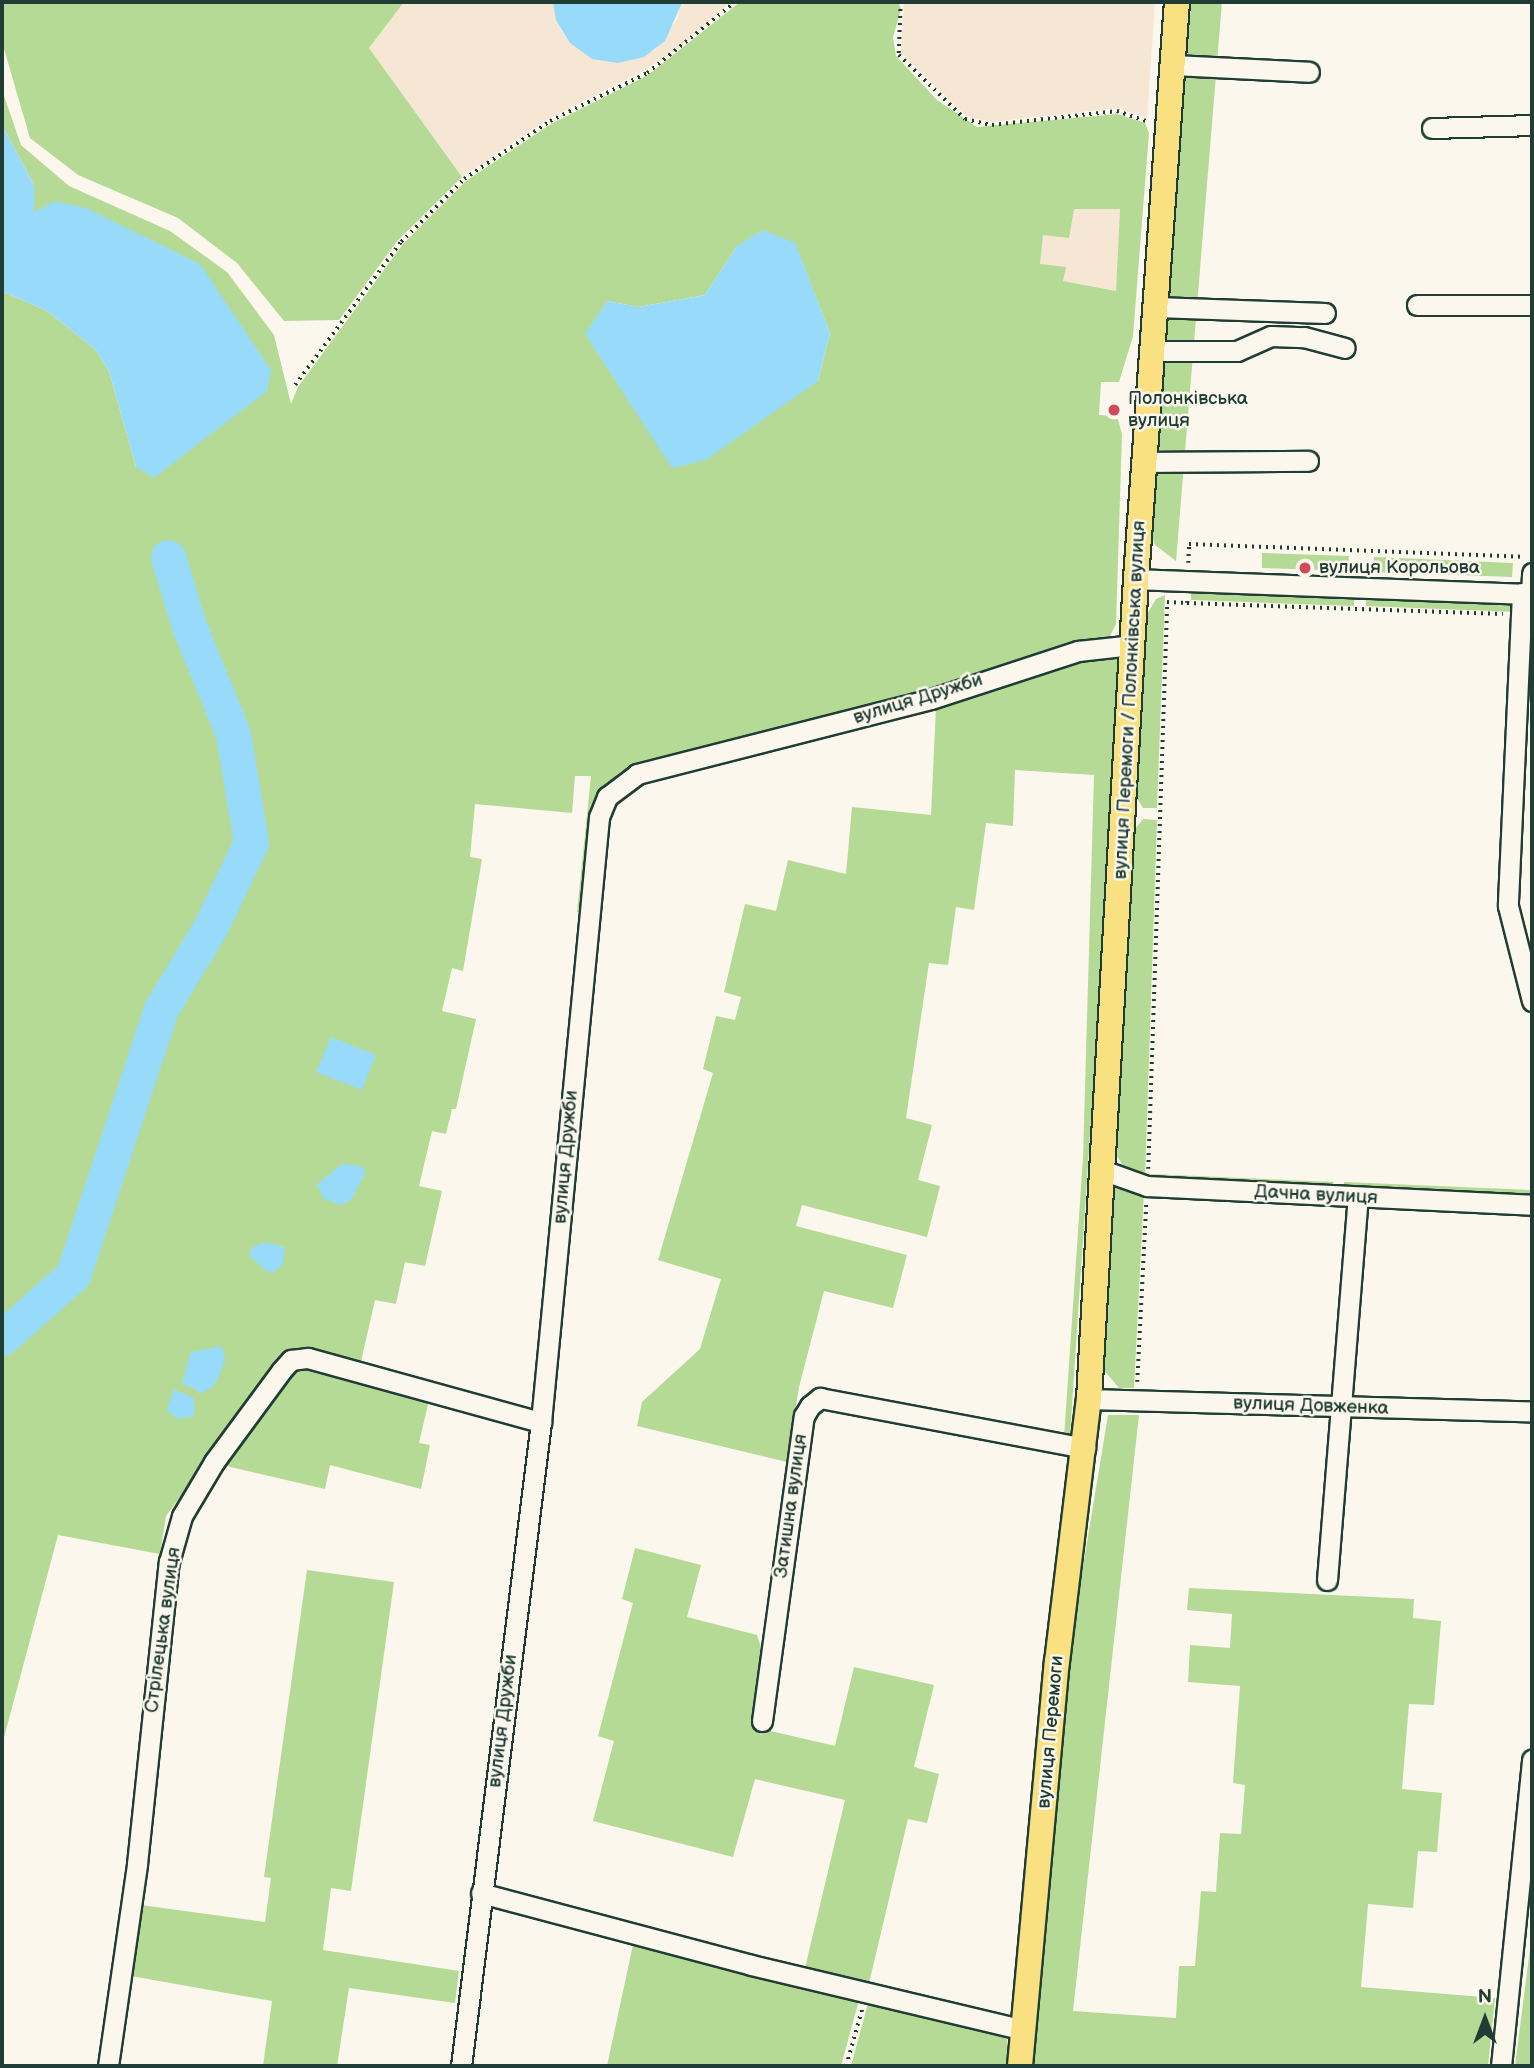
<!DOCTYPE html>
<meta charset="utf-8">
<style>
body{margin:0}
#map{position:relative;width:1534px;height:2068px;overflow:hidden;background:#fbf7ec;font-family:"Balsamiq Sans",sans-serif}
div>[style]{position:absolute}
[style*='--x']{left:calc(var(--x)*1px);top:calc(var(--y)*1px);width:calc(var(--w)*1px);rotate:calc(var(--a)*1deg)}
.built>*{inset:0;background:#f6e6d4}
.green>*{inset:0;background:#b4da95}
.water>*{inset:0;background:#98dafa}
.river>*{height:35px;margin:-17.5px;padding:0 17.5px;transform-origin:17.5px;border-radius:17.5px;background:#98dafa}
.path>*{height:3.5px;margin-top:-1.75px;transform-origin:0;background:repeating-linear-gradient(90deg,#1f3d34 0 2px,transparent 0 7px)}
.roads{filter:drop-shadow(2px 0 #1f3d34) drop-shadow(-2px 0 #1f3d34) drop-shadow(0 2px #1f3d34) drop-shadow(0 -2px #1f3d34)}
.minor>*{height:19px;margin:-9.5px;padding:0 9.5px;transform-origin:9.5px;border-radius:9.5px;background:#fbf7ec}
.major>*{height:24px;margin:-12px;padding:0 12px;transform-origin:12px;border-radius:12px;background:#f9e181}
.dots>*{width:19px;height:19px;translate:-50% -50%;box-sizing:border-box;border:4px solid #fbf7ec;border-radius:50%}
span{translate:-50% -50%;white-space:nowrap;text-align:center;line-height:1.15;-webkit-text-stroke:5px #fbf7ec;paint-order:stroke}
.poi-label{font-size:19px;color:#1f3d34}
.left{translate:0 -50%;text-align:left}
.street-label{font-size:19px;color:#1f3d34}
.frame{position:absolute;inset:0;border:4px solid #1f3d34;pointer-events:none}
.north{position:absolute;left:1450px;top:1984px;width:70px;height:70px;-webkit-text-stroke:5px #fbf7ec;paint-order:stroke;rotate:0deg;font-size:19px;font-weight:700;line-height:28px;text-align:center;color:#1f3d34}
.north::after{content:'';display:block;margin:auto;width:24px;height:32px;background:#1f3d34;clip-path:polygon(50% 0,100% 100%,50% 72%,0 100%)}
</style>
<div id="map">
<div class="built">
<i style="clip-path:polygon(404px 2px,553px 2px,562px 32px,618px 63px,655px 50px,678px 18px,680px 2px,730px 2px,682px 46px,645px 70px,548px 119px,462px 177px,369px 48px)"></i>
<i style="clip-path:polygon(904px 2px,1155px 2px,1147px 118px,1117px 108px,992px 122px,966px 116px,901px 53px)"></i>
<i style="clip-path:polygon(1073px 209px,1120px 209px,1116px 291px,1063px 281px,1040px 264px,1043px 235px)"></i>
</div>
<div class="green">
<i style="clip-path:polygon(2px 2px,404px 2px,369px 48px,462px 177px,398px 240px,339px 320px,284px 321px,237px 263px,178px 218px,78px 175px,30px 138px,2px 42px)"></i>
<i style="clip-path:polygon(evenodd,740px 2px,898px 2px,901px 9px,893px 37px,896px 56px,937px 100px,977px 127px,1117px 114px,1145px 123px,1149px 133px,1133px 336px,1119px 382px,1101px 382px,1099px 415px,1117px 416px,1122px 434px,1116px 624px,1109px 638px,929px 694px,621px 771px,606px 787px,582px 912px,577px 912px,591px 776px,575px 776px,572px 813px,475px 804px,470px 857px,482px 859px,463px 971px,452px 968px,442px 1011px,476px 1019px,456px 1109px,452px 1109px,446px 1134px,432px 1131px,419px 1186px,442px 1191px,425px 1266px,405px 1262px,396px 1304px,375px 1300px,360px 1366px,308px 1353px,211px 1456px,166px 1516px,160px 1554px,58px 1535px,2px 1745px,2px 291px,47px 311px,95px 349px,109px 371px,136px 467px,267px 391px,34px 212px,34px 185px,2px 125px,2px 90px,21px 145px,69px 186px,170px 231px,227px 272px,274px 335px,291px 404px,298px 387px,403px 244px,466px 181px,551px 124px,648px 75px,740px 2px,1074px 209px,1120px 209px,1116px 291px,1063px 281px,1066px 267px,1040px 264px,1043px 235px,1069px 238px,1074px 209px,740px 2px,795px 244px,830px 333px,818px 381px,607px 301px,639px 307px,705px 295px,737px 246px,795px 244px)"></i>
<i style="clip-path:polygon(1191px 2px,1222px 2px,1176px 561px,1155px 545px,1150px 529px)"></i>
<i style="clip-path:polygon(1262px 553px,1349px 556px,1348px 571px,1262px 568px)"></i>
<i style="clip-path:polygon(1374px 557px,1513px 563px,1512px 577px,1373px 572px)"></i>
<i style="clip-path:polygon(1191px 591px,1354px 598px,1354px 606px,1191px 600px)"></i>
<i style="clip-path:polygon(1165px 595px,1157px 808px,1143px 808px,1135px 795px,1143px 621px,1156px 599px)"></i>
<i style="clip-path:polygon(1366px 598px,1515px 604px,1515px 612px,1366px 606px)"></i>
<i style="clip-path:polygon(1099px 653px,1122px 653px,1070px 1435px,1064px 1438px,1083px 1158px,1094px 775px,1015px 770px,1013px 826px,986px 823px,974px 910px,956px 907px,948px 965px,929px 963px,906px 1118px,932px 1125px,918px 1180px,940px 1186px,927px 1237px,802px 1205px,796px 1226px,907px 1255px,893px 1308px,824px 1291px,799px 1387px,787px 1462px,637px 1426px,642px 1402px,700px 1349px,721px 1279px,658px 1260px,713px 1073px,703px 1069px,716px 1016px,735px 1020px,741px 997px,724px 992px,745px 904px,776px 911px,788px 860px,846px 874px,852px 807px,931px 815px,936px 707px)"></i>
<i style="clip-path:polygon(1143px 819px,1157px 820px,1145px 1178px,1127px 1172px,1117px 1156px,1131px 834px)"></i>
<i style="clip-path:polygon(1151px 1174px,1334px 1182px,1331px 1187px,1150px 1180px)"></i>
<i style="clip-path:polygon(1344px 1182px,1532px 1190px,1532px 1196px,1344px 1188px)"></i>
<i style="clip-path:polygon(1113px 1184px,1144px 1191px,1134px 1388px,1119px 1388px,1103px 1369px)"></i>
<i style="clip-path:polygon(308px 1363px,429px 1400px,419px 1443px,430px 1445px,421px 1489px,330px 1465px,325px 1489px,218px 1464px,285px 1374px)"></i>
<i style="clip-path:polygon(1108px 1415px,1139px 1415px,1073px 2011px,1176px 2018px,1179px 1966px,1195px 1966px,1201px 1891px,1216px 1892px,1220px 1833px,1241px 1834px,1245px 1785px,1233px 1783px,1240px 1686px,1188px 1682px,1190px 1645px,1230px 1648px,1232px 1614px,1187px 1610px,1189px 1588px,1414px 1599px,1413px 1618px,1441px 1621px,1434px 1705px,1409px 1704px,1402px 1789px,1442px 1793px,1437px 1852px,1418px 1851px,1413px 1908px,1368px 1904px,1361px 1987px,1495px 1998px,1488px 2066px,1033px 2066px,1067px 1664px)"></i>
<i style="clip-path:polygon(635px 1548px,701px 1565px,687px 1617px,757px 1635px,762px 1650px,753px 1727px,835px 1746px,854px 1667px,934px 1685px,914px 1767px,939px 1774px,927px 1823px,908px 1819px,869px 1983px,805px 1968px,845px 1800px,755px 1779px,733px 1857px,593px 1821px,614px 1741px,598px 1736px,633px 1603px,622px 1599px)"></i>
<i style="clip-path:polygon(307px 1570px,394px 1582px,351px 1891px,331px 1888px,323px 1950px,459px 1971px,455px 2003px,349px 1988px,337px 2066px,263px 2066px,272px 2001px,131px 1976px,141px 1905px,265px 1922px,271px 1878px,264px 1877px)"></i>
<i style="clip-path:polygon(634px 1940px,859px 2000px,841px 2066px,607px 2066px)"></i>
<i style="clip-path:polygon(1530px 1949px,1532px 2066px,1515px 2066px)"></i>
<i style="clip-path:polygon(870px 1996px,996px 2027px,1007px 2038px,1007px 2066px,851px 2066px)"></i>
</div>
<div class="water">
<i style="clip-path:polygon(553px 2px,680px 2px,681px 5px,665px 41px,644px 57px,618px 63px,592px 59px,570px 43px,556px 20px)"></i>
<i style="clip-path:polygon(2px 125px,34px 185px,34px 212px,55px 201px,86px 208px,200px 264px,271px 370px,267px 391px,154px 478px,136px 467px,109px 371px,95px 349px,47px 311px,2px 291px)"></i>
<i style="clip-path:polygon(763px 230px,795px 243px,830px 333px,818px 381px,706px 460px,672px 468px,585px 334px,607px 301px,639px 307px,705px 295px,737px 246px)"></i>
<i style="clip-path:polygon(331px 1037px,376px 1055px,362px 1090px,316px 1072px)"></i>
<i style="clip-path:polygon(342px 1164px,361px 1166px,366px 1172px,351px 1200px,340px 1205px,323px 1198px,317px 1184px)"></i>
<i style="clip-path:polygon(265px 1242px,285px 1247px,283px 1264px,275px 1272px,266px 1271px,249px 1255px,252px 1247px)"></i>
<i style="clip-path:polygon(222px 1346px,225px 1361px,214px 1386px,202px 1393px,182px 1383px,191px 1352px)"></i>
<i style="clip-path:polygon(174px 1389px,194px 1398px,194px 1416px,178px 1419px,167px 1410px)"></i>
</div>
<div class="river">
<i style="--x:2;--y:1338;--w:95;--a:-41.6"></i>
<i style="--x:73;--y:1275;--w:280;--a:-71.7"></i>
<i style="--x:161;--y:1009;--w:97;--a:-58.9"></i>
<i style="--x:211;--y:926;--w:93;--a:-64.5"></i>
<i style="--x:251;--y:842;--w:109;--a:-99.5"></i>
<i style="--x:233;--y:734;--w:117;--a:-112.2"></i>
<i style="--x:189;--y:626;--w:72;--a:-106.9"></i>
</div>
<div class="path">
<i style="--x:901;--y:2;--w:53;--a:92.2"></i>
<i style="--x:899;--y:55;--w:92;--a:44.1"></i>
<i style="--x:965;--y:119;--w:28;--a:13"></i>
<i style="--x:992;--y:125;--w:126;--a:-6.4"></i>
<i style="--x:1117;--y:111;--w:34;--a:19"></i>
<i style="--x:295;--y:385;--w:178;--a:-53.5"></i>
<i style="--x:401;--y:242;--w:89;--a:-45"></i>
<i style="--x:464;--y:179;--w:104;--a:-34"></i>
<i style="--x:550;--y:121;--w:108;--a:-26.3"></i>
<i style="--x:647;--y:73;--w:113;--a:-38.9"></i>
<i style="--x:1188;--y:563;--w:19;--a:-87"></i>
<i style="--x:1189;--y:544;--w:334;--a:2.2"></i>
<i style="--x:1187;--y:603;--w:316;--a:2"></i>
<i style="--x:1148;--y:1169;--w:567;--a:-88.08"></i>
<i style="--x:1167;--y:602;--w:20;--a:3"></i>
<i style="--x:1187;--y:603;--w:5;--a:-90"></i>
<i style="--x:1137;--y:1382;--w:178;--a:-87.1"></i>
<i style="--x:846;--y:2066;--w:59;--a:-74.3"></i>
</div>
<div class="roads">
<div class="minor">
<i style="--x:1173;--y:65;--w:136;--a:2.9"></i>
<i style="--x:1432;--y:128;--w:100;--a:-1.7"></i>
<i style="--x:1417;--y:305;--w:115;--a:0"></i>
<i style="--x:1156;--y:307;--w:169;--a:2"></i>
<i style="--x:1153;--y:351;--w:84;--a:0"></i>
<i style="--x:1237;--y:351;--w:37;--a:-24"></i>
<i style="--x:1271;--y:336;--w:33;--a:2"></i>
<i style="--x:1304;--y:337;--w:42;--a:15"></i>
<i style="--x:1145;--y:462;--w:163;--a:-0.4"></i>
<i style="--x:1136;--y:579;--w:396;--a:2.2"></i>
<i style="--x:1522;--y:593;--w:313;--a:92.6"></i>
<i style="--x:1508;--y:906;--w:98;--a:75.8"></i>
<i style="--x:1531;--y:594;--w:21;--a:-87"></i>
<i style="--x:1102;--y:1170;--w:48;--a:19.6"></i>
<i style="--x:1147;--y:1186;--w:385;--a:2.8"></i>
<i style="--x:1089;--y:1399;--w:443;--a:1.6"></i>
<i style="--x:1327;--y:1580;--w:383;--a:-85.4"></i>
<i style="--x:762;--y:1721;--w:308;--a:-82.2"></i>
<i style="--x:804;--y:1416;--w:12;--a:-59"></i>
<i style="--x:810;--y:1406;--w:13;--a:-39"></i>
<i style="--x:820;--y:1398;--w:270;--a:10.7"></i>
<i style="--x:481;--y:1893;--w:279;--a:14.9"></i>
<i style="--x:751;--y:1965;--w:280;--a:13.4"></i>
<i style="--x:108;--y:2066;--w:204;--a:-81.8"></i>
<i style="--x:137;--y:1864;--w:304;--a:-84"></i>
<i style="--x:169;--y:1562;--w:48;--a:-74.2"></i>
<i style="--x:182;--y:1516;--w:63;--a:-59.3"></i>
<i style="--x:214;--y:1462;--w:113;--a:-53.6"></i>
<i style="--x:281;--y:1371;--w:15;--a:-48"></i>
<i style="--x:291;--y:1360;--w:17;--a:-7"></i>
<i style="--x:308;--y:1358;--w:242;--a:15.4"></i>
<i style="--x:461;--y:2066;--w:649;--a:-82.92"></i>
<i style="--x:541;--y:1422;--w:608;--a:-84.52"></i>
<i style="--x:599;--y:817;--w:22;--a:-68"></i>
<i style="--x:607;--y:797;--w:38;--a:-37"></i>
<i style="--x:637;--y:774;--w:303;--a:-14.3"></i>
<i style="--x:931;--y:699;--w:155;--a:-18.1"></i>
<i style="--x:1078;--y:651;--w:54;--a:-6.3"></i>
<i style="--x:1501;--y:2066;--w:308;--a:-84.2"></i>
</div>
<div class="major">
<i style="--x:1020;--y:2066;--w:406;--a:-84.8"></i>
<i style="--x:1057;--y:1662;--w:265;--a:-83.1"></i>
<i style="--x:1089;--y:1399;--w:821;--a:-86.72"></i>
<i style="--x:1136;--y:579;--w:578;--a:-85.94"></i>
</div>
</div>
<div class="dots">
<i style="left:1114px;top:410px;background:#d1495b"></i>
<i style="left:1305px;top:568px;background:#d1495b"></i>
</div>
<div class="poi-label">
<span class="left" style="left:1128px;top:410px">Полонківська<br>вулиця</span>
<span class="left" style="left:1319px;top:568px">вулиця Корольова</span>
</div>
<div class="street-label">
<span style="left:918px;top:699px;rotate:-17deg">вулиця Дружби</span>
<span style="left:1130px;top:700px;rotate:-87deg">вулиця Перемоги / Полонківська вулиця</span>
<span style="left:566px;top:1157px;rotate:-85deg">вулиця Дружби</span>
<span style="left:1316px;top:1195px;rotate:3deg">Дачна вулиця</span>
<span style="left:1311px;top:1406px;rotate:2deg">вулиця Довженка</span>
<span style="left:791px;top:1506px;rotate:-82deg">Затишна вулиця</span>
<span style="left:163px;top:1630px;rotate:-82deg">Стрілецька вулиця</span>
<span style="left:503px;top:1721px;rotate:-83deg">вулиця Дружби</span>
<span style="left:1051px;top:1732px;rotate:-85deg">вулиця Перемоги</span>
</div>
<div class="frame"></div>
<div class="north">N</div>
</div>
